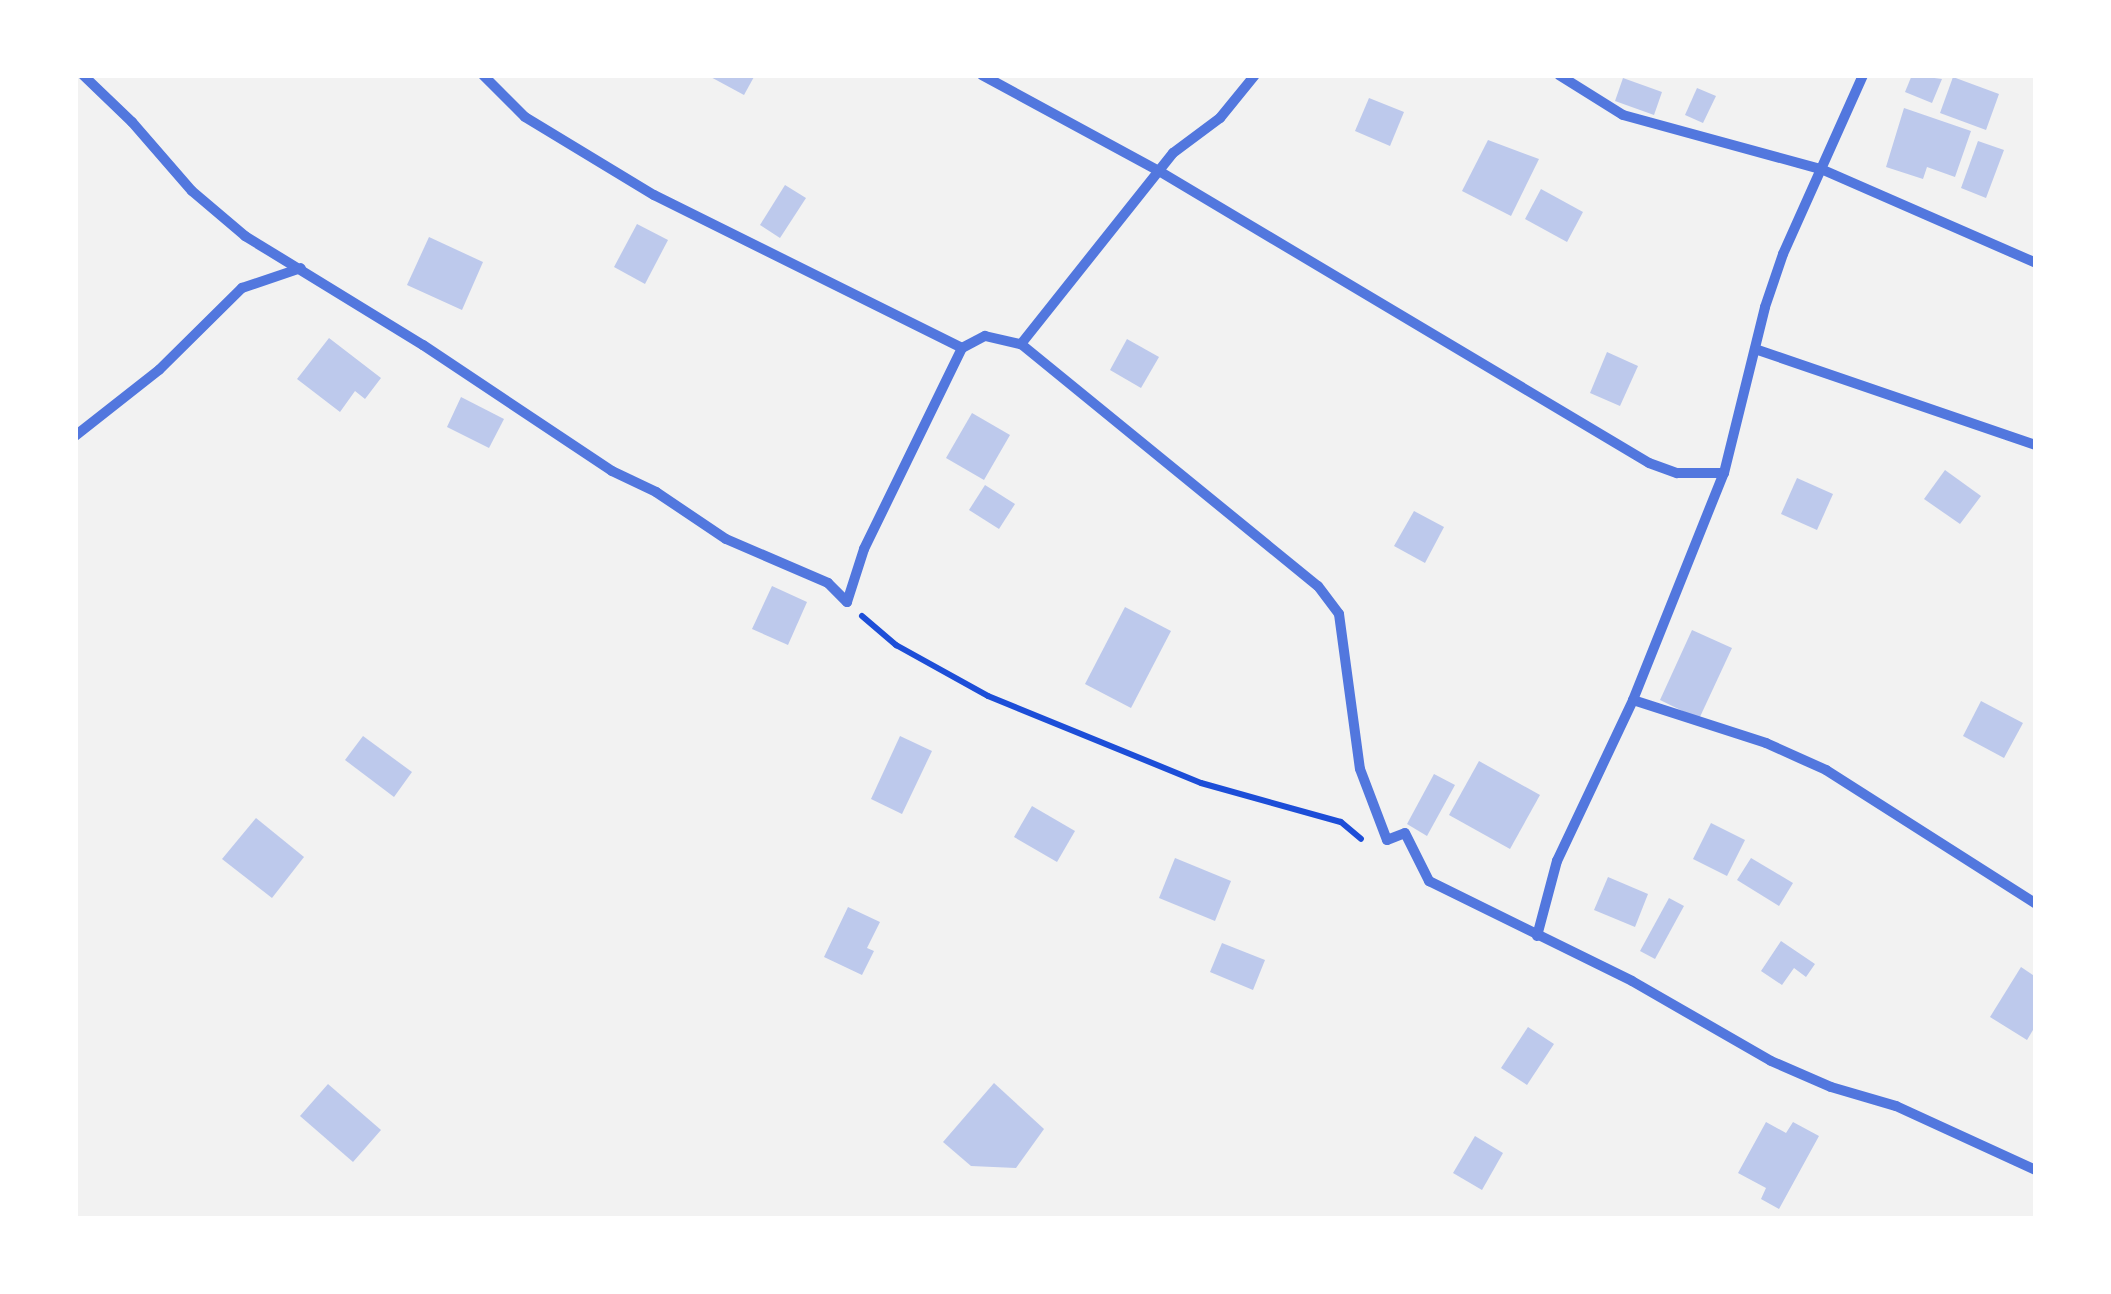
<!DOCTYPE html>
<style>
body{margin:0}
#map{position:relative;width:2111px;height:1294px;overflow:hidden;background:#f2f2f2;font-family:"DM Sans",sans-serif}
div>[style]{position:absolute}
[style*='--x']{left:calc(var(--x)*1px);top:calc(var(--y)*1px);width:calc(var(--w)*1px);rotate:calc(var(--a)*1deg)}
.building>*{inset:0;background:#bdc9ec}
.path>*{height:6px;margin:-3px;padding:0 3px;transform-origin:3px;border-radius:3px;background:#1d4ed8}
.minor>*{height:10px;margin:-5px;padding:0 5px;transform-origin:5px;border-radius:5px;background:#5277de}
span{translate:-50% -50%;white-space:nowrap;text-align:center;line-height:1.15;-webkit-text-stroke:9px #fff;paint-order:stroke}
.frame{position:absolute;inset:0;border:78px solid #fff;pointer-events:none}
</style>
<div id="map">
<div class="building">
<i style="clip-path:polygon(707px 75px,755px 75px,744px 95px)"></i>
<i style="clip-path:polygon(1912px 75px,1942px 79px,1932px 103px,1905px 92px)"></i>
<i style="clip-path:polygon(1953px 77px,1999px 94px,1986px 130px,1940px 113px)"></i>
<i style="clip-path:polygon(1623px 78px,1662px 92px,1654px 115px,1615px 101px)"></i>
<i style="clip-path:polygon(1697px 88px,1716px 96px,1703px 123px,1685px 115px)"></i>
<i style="clip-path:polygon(1369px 98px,1404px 112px,1390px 146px,1355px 131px)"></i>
<i style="clip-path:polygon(1904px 108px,1971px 131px,1955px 177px,1927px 167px,1923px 179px,1886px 167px)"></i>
<i style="clip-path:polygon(1488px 140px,1539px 159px,1511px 216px,1462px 191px)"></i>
<i style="clip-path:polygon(1978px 141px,2004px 150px,1986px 198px,1961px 188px)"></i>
<i style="clip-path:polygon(785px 185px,806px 198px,780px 238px,760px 225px)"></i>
<i style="clip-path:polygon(1541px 189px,1583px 212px,1567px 242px,1525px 219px)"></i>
<i style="clip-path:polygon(637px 224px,668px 240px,645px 284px,614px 267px)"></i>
<i style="clip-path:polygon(429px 237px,483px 262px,462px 310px,407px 285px)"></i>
<i style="clip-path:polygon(329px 338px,381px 378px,365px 399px,355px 391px,340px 412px,297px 379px)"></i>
<i style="clip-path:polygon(1127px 339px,1159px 357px,1141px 388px,1110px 370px)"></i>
<i style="clip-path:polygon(1607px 352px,1638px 366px,1620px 406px,1590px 393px)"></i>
<i style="clip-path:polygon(461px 397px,504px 419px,489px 448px,447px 427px)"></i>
<i style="clip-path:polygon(972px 413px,1010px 435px,984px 480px,946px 458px)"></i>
<i style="clip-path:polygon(1945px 470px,1981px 496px,1960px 524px,1924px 499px)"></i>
<i style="clip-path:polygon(1797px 478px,1833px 494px,1817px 530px,1781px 514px)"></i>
<i style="clip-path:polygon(985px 485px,1015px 504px,999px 529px,969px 510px)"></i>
<i style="clip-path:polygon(1414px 511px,1444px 527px,1425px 563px,1394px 546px)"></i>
<i style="clip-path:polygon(772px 586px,807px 602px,788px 645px,752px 629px)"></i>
<i style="clip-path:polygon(1125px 607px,1171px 631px,1131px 708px,1085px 684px)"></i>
<i style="clip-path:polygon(1692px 630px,1732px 648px,1699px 719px,1660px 700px)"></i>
<i style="clip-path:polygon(1981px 701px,2023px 723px,2004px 758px,1963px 736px)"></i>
<i style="clip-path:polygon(363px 736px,412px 772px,394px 797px,345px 760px)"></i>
<i style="clip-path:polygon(900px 736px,932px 751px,902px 814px,871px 799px)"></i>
<i style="clip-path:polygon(1479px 761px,1540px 795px,1510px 849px,1449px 815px)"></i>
<i style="clip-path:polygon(1434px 774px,1455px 785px,1427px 836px,1407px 824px)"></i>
<i style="clip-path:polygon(1032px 806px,1075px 831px,1057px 862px,1014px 837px)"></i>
<i style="clip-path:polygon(256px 818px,304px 857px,272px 898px,222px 859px)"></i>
<i style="clip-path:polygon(1711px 823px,1745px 840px,1727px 876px,1693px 859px)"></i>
<i style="clip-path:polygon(1175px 858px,1231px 881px,1215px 921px,1159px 898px)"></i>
<i style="clip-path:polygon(1751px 858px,1793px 883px,1779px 906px,1737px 880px)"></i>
<i style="clip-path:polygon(1608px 877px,1648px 894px,1635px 927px,1594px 910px)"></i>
<i style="clip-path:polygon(1669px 898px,1684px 906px,1655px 959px,1640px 951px)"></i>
<i style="clip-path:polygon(848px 907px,880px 922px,867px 948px,874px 951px,862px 975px,824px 957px)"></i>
<i style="clip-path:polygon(1781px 941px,1815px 964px,1806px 977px,1794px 968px,1782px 985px,1761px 971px)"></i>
<i style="clip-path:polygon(1222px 943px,1265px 960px,1253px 990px,1210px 972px)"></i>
<i style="clip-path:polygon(2021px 967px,2036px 977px,2036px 1025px,2027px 1040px,1990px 1017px)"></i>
<i style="clip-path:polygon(1528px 1027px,1554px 1044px,1527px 1085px,1501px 1068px)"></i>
<i style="clip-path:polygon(994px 1083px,1044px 1129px,1016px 1168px,971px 1166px,943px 1142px)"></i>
<i style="clip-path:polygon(328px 1084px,381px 1130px,353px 1162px,300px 1116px)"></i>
<i style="clip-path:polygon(1766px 1122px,1786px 1133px,1793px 1122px,1819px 1136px,1779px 1209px,1761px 1199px,1766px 1188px,1738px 1173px)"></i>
<i style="clip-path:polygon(1475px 1136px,1503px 1153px,1482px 1190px,1453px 1173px)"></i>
</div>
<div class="path">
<i style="--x:862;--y:616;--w:45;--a:40.5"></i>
<i style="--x:896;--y:645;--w:105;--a:29"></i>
<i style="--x:988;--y:696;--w:230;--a:22.2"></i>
<i style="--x:1201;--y:783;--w:145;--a:15.6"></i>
<i style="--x:1341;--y:822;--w:26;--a:40"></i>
</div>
<div class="minor">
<i style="--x:83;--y:75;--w:68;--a:43.8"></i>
<i style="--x:132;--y:122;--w:91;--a:49"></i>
<i style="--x:192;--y:191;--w:70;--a:40.3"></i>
<i style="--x:245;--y:236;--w:209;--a:31.5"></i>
<i style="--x:423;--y:345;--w:227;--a:33.7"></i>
<i style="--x:612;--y:471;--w:49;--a:25.5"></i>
<i style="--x:656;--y:492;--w:84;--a:33.9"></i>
<i style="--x:726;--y:539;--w:111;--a:23.3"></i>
<i style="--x:828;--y:583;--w:27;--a:45"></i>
<i style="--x:847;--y:602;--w:56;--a:-72.2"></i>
<i style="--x:864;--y:549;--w:224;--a:-64"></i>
<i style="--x:483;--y:75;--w:59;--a:45"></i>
<i style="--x:525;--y:117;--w:151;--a:31.2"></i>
<i style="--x:654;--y:195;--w:344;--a:26.4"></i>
<i style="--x:962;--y:348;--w:26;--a:-28"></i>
<i style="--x:985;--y:336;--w:37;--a:13"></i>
<i style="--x:1021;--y:344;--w:383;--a:39.2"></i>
<i style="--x:1318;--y:586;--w:35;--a:53"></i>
<i style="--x:1339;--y:614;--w:156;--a:82.3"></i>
<i style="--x:1360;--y:769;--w:76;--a:69.2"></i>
<i style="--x:1387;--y:840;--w:19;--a:-21"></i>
<i style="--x:1405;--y:833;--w:54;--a:63.4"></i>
<i style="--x:1429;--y:881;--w:226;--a:26.2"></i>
<i style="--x:1632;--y:981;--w:160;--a:29.9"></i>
<i style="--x:1771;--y:1061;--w:65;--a:23.4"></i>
<i style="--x:1831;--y:1087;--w:68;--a:16.3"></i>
<i style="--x:1896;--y:1106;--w:154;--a:24.6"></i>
<i style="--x:982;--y:75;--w:201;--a:28.5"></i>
<i style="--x:1159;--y:171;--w:570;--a:30.79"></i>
<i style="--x:1649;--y:463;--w:30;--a:20"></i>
<i style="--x:1677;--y:473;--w:47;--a:0"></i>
<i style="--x:1559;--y:75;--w:75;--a:32"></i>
<i style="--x:1623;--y:115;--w:205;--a:15.3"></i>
<i style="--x:1821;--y:169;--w:235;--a:23.6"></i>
<i style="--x:1021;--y:344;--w:244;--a:-51.5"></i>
<i style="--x:1173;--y:153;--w:59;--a:-36.7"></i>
<i style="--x:1220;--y:118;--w:55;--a:-50.9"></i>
<i style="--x:1755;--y:349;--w:297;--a:18.9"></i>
<i style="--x:75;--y:436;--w:107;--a:-38.2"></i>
<i style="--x:159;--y:370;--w:117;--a:-44.7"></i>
<i style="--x:242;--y:288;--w:62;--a:-18.7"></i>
<i style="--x:1633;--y:700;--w:140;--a:17.9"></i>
<i style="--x:1766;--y:743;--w:66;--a:24.2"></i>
<i style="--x:1826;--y:770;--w:249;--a:32.5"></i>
<i style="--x:1537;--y:936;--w:78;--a:-75.1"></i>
<i style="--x:1557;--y:861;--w:178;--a:-64.7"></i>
<i style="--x:1633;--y:700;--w:245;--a:-68.2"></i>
<i style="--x:1724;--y:473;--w:171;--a:-76.1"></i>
<i style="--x:1765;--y:307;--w:56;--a:-71.2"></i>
<i style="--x:1783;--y:254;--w:196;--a:-65.9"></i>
</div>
<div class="frame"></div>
</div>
